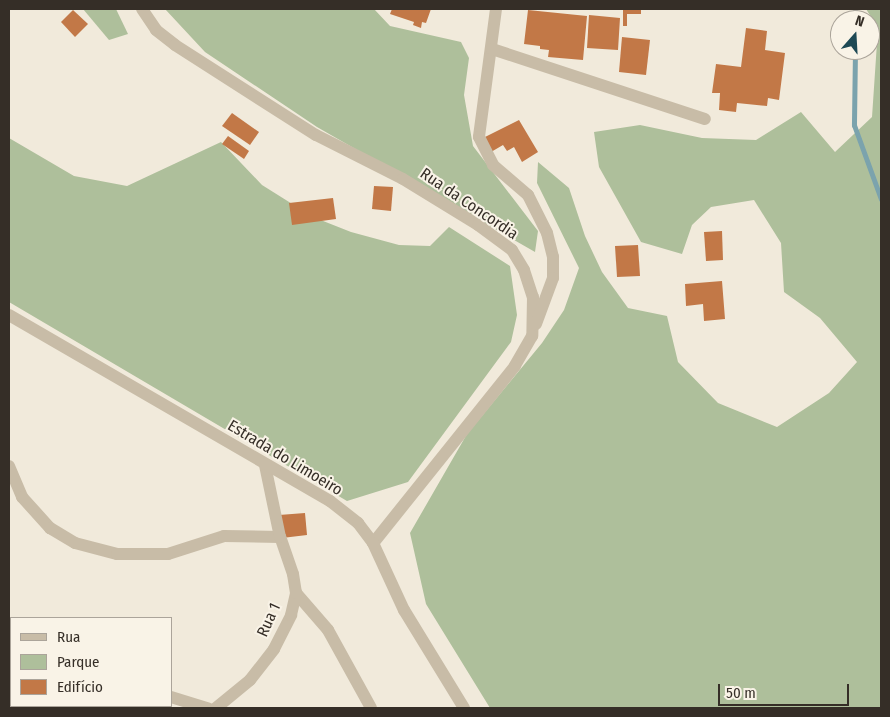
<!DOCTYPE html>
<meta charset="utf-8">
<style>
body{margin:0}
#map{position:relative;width:890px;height:717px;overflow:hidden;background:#f1eadb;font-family:"Fira Sans Condensed",sans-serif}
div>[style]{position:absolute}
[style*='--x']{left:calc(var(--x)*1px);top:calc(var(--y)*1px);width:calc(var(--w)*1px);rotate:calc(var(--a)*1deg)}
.green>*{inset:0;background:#aebf9b}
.stream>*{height:5px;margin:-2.5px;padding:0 2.5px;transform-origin:2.5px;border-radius:2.5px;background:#7ba3ad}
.building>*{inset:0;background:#c27847}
.minor>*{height:12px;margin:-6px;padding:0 6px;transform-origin:6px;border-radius:6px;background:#c8bca7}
.tertiary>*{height:12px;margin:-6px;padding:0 6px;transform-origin:6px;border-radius:6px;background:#c8bca7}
span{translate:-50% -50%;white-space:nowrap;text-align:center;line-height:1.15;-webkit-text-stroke:4px #f9f3e7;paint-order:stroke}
.street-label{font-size:16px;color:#352e27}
.frame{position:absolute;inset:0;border:10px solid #352e27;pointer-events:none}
.legend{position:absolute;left:10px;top:617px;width:162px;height:90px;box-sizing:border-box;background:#f9f3e7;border:1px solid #aba49a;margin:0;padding:6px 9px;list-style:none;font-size:15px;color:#352e27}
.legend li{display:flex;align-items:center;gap:10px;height:25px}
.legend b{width:25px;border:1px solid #aba49a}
.north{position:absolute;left:830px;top:10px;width:50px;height:50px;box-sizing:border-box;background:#f9f3e7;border:1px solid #aba49a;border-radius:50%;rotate:19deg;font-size:14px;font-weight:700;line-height:20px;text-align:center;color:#352e27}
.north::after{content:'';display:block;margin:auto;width:18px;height:22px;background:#1e4955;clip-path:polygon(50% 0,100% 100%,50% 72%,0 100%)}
.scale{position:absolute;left:718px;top:684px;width:131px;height:22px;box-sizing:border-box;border:2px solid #352e27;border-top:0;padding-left:6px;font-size:15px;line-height:18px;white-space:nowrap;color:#352e27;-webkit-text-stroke:4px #f9f3e7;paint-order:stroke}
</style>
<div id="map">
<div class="green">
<i style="clip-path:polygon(83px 9px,116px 9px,128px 34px,109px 40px)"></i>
<i style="clip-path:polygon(165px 9px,374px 9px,390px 26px,461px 42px,469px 58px,464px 95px,473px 146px,538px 231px,535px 252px,317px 127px,205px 52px)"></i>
<i style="clip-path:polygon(866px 9px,881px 9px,881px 708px,490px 708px,426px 604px,410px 533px,467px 434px,542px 343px,564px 310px,579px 268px,537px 183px,538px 162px,569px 188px,585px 236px,602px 272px,628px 308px,667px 316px,678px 362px,718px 403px,777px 427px,829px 393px,857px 362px,820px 318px,784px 292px,781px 243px,754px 200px,711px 207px,692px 225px,682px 254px,641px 242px,599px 167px,594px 132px,640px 125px,702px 138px,756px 140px,801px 112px,835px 152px,872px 117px,878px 28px)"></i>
<i style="clip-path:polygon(9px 138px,74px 176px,127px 186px,221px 142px,262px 185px,313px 217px,351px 232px,399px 245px,430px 246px,449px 227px,510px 266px,517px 315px,511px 342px,408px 482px,347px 501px,9px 302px)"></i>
</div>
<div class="stream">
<i style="--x:855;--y:20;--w:11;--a:-90"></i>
<i style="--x:855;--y:50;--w:75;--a:90.8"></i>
<i style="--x:854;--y:125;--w:79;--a:70"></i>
</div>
<div class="building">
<i style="clip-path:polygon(392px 9px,431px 9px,426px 23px,422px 22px,421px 28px,413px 25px,414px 22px,390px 14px)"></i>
<i style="clip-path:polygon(623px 9px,641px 9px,641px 14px,627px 14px,627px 26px,623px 26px)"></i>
<i style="clip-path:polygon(73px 10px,88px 24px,75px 37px,61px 22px)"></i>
<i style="clip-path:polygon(528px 10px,587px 16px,583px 60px,548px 57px,549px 50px,540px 49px,540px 46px,524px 44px)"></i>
<i style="clip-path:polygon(589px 15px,620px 18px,618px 50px,587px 48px)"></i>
<i style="clip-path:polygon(746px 28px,767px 31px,765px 50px,785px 53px,779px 100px,768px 98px,767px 106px,737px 103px,736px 112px,719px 110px,720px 93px,712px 93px,716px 64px,741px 67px)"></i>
<i style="clip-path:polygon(622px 37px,650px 40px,646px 75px,619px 72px)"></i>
<i style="clip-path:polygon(232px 113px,259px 132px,250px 145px,222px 126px)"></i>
<i style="clip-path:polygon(519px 120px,538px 152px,522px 162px,514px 147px,507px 151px,503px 145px,491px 152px,483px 138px)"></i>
<i style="clip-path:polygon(228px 136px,249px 151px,244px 159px,222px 144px)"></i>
<i style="clip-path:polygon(374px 186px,393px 187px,391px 211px,372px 209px)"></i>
<i style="clip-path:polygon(333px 198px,336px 219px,292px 225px,289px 203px)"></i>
<i style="clip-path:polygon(722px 231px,723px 260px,706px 261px,704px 232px)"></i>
<i style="clip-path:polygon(638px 245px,640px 276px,617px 277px,615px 246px)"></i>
<i style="clip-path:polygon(722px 281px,725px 319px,704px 321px,703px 304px,686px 306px,685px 284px)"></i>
<i style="clip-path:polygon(305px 513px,307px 535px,282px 538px,279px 515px)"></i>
<i style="clip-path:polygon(41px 706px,65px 706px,66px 708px,42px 708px)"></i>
<i style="clip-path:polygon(97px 706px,119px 706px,122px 708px,96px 708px)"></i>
</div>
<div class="minor">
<i style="--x:142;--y:9;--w:25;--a:56"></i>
<i style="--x:156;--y:30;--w:24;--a:38"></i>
<i style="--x:175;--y:45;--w:167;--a:32.6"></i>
<i style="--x:316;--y:135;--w:97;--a:26.8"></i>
<i style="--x:403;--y:179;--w:88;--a:31.5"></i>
<i style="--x:478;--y:225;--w:42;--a:36.3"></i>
<i style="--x:512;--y:250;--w:23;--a:59"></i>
<i style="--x:524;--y:270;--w:28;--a:72"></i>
<i style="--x:533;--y:297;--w:39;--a:91"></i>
<i style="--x:532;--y:336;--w:34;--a:120"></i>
<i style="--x:515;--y:366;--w:227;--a:128.7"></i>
<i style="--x:496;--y:9;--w:129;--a:97.6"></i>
<i style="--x:479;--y:137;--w:31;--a:63"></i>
<i style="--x:493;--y:165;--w:46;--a:40.6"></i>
<i style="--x:528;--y:195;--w:42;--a:63.4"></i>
<i style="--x:547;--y:233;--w:25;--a:76"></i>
<i style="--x:553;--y:257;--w:21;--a:90"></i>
<i style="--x:553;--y:278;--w:49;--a:110.3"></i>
<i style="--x:492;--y:49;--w:224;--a:18.2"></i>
<i style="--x:9;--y:466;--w:34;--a:67"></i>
<i style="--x:22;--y:497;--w:42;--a:47.9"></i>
<i style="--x:50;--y:528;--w:29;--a:31"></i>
<i style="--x:75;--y:543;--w:43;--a:14.7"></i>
<i style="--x:117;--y:554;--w:51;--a:0"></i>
<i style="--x:168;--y:554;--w:59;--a:-17.8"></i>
<i style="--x:224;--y:536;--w:56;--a:1"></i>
<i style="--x:296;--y:593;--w:49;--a:49.1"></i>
<i style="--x:328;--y:630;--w:89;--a:61.1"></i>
<i style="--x:9;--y:647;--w:2;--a:27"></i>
<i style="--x:171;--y:697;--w:39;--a:17"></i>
<i style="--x:216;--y:708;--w:44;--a:-39.5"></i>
<i style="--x:250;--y:680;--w:39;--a:-52"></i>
<i style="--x:274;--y:649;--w:38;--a:-63"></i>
<i style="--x:291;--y:615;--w:23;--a:-77"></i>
<i style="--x:296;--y:593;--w:19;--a:-99"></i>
<i style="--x:293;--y:574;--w:39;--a:-109"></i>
<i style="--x:280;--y:537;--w:74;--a:-101.8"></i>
</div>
<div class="tertiary">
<i style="--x:9;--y:315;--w:371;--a:30.1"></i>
<i style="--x:330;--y:501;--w:36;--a:38"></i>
<i style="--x:358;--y:523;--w:25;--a:53"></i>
<i style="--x:373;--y:543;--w:74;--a:65.2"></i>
<i style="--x:404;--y:610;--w:115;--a:58.5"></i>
</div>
<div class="street-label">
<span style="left:469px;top:204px;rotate:34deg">Rua da Concordia</span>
<span style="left:285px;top:458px;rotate:31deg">Estrada do Limoeiro</span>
<span style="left:269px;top:620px;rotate:-66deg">Rua 1</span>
</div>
<div class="frame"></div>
<ul class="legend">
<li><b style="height:6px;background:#c8bca7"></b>Rua</li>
<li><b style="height:14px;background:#aebf9b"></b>Parque</li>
<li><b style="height:14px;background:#c27847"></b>Edifício</li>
</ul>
<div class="north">N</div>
<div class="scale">50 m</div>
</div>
